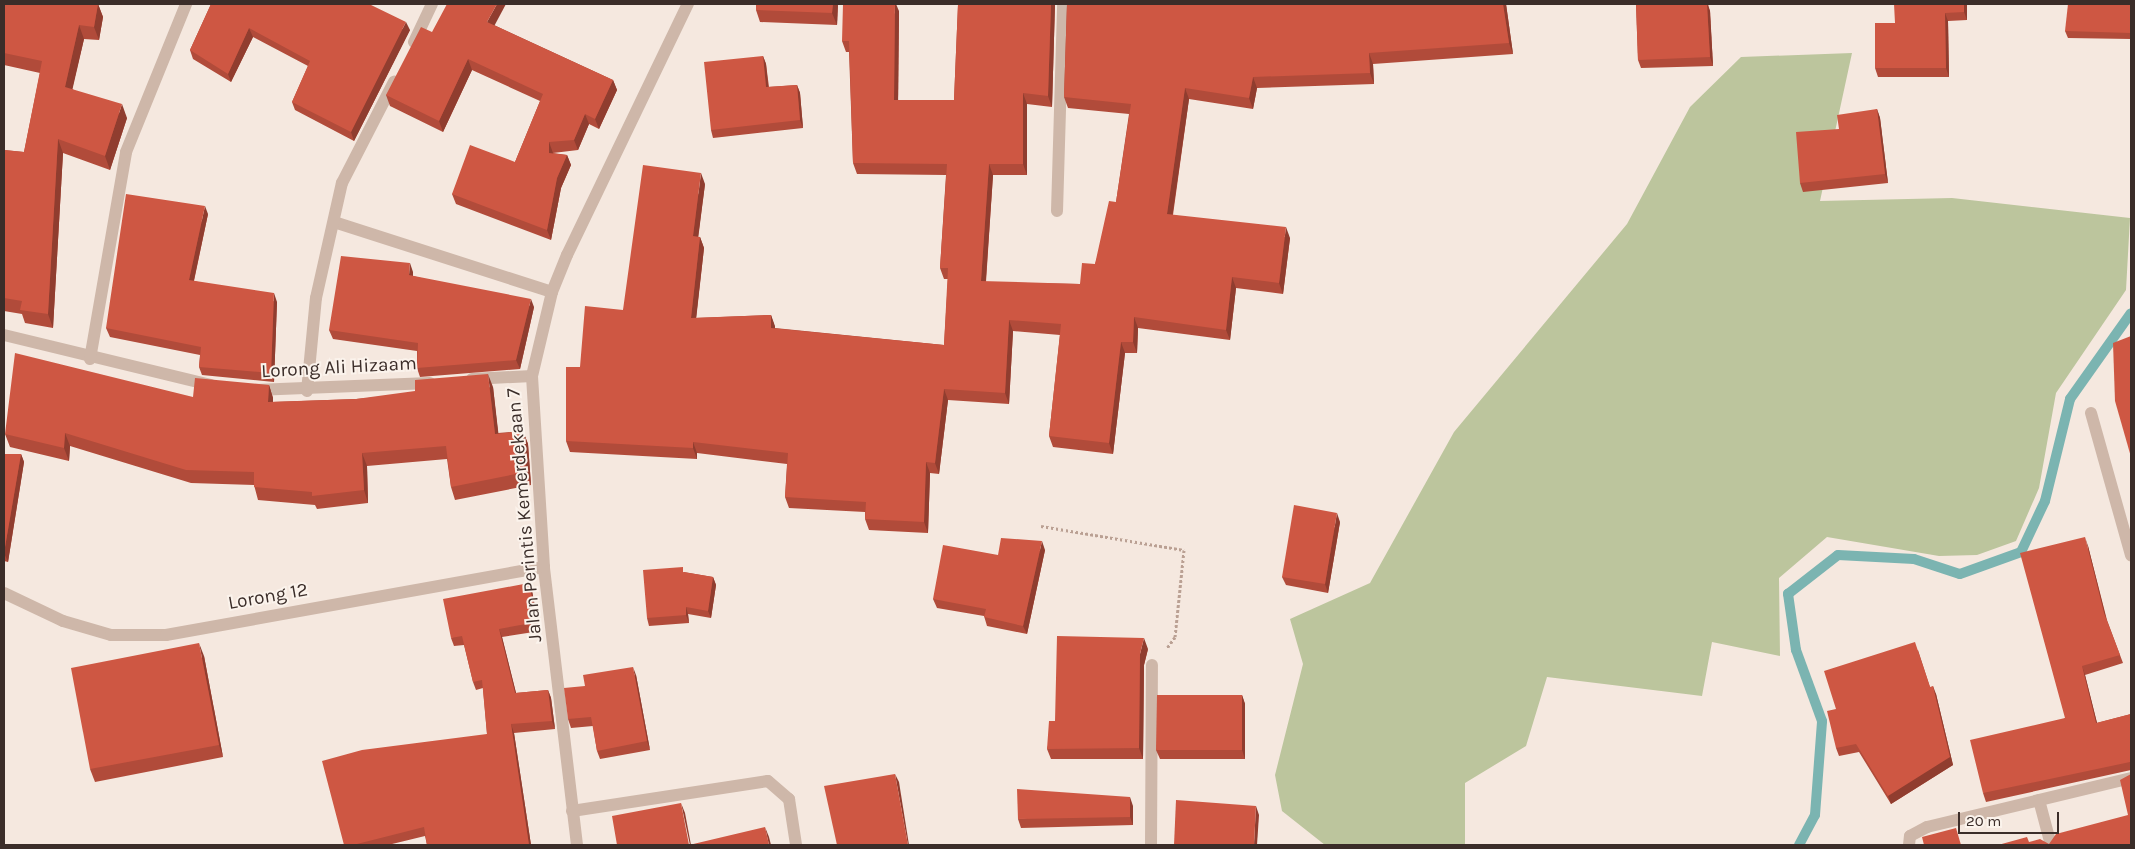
<!DOCTYPE html>
<style>
body{margin:0}
#map{position:relative;width:2135px;height:849px;overflow:hidden;background:#f5e8df;font-family:Karla,sans-serif}
div>[style]{position:absolute}
[style*='--x']{left:calc(var(--x)*1px);top:calc(var(--y)*1px);width:calc(var(--w)*1px);rotate:calc(var(--a)*1deg)}
.green>*{inset:0;background:#bcc59d}
.stream>*{height:10px;margin:-5px;padding:0 5px;transform-origin:5px;border-radius:5px;background:#7bb4b1}
.path>*{height:3px;margin-top:-1.5px;transform-origin:0;background:repeating-linear-gradient(90deg,#baa093 0 2.5px,transparent 0 5px)}
.street>*{height:12px;margin:-6px;padding:0 6px;transform-origin:6px;border-radius:6px;background:#ceb7a9}
.wall>*{inset:0;background:#b14b3a}
.shaded-wall>*{inset:0;background:#903d2f}
.building>*{inset:0;background:#ce5743}
span{translate:-50% -50%;white-space:nowrap;text-align:center;line-height:1.15;-webkit-text-stroke:4px #fbf3ec;paint-order:stroke}
.street-label{font-size:19px;color:#3b2d29}
.frame{position:absolute;inset:0;border:5px solid #3b2d29;pointer-events:none}
.scale{position:absolute;left:1958px;top:812px;width:101px;height:22px;box-sizing:border-box;border:2px solid #3b2d29;border-top:0;padding-left:6px;font-size:15px;line-height:18px;white-space:nowrap;color:#3b2d29;-webkit-text-stroke:4px #fbf3ec;paint-order:stroke}
</style>
<div id="map">
<div class="green">
<i style="clip-path:polygon(1852px 53px,1820px 201px,1952px 198px,2130px 218px,2126px 290px,2056px 393px,2039px 488px,2016px 541px,1977px 555px,1939px 556px,1827px 537px,1779px 578px,1780px 656px,1712px 642px,1702px 696px,1547px 677px,1526px 746px,1465px 783px,1465px 845px,1325px 845px,1282px 811px,1275px 775px,1303px 664px,1290px 619px,1370px 583px,1454px 432px,1627px 224px,1690px 107px,1741px 57px)"></i>
</div>
<div class="stream">
<i style="--x:1799;--y:845;--w:34;--a:-62"></i>
<i style="--x:1815;--y:815;--w:94;--a:-85.7"></i>
<i style="--x:1822;--y:721;--w:76;--a:-110.1"></i>
<i style="--x:1796;--y:650;--w:57;--a:-98.1"></i>
<i style="--x:1788;--y:594;--w:63;--a:-38"></i>
<i style="--x:1838;--y:555;--w:76;--a:3"></i>
<i style="--x:1914;--y:559;--w:48;--a:18.1"></i>
<i style="--x:1960;--y:574;--w:65;--a:-19.8"></i>
<i style="--x:2021;--y:552;--w:56;--a:-64.8"></i>
<i style="--x:2045;--y:501;--w:105;--a:-76.2"></i>
<i style="--x:2070;--y:399;--w:105;--a:-54.7"></i>
</div>
<div class="path">
<i style="--x:1041;--y:526;--w:145;--a:9.5"></i>
<i style="--x:1184;--y:550;--w:87;--a:95.9"></i>
<i style="--x:1175;--y:637;--w:14;--a:126"></i>
</div>
<div class="street">
<i style="--x:414;--y:42;--w:42;--a:-64.7"></i>
<i style="--x:1057;--y:211;--w:207;--a:-88.3"></i>
<i style="--x:334;--y:222;--w:229;--a:17.8"></i>
<i style="--x:4;--y:335;--w:213;--a:13.6"></i>
<i style="--x:90;--y:359;--w:210;--a:-80.1"></i>
<i style="--x:126;--y:152;--w:160;--a:-67.9"></i>
<i style="--x:472;--y:379;--w:60;--a:-2.9"></i>
<i style="--x:255;--y:390;--w:175;--a:-2.3"></i>
<i style="--x:307;--y:391;--w:93;--a:-84.5"></i>
<i style="--x:316;--y:298;--w:118;--a:-77.3"></i>
<i style="--x:342;--y:183;--w:114;--a:-62.8"></i>
<i style="--x:2091;--y:413;--w:148;--a:74.3"></i>
<i style="--x:4;--y:593;--w:65;--a:25.4"></i>
<i style="--x:63;--y:621;--w:50;--a:16.3"></i>
<i style="--x:111;--y:635;--w:55;--a:0"></i>
<i style="--x:166;--y:635;--w:384;--a:-10.2"></i>
<i style="--x:2039;--y:800;--w:47;--a:75.1"></i>
<i style="--x:572;--y:811;--w:198;--a:-8.7"></i>
<i style="--x:768;--y:781;--w:28;--a:41"></i>
<i style="--x:789;--y:799;--w:47;--a:81.3"></i>
<i style="--x:577;--y:845;--w:280;--a:-96.8"></i>
<i style="--x:544;--y:567;--w:191;--a:-93.6"></i>
<i style="--x:532;--y:376;--w:86;--a:-76.6"></i>
<i style="--x:552;--y:292;--w:40;--a:-68"></i>
<i style="--x:567;--y:255;--w:279;--a:-64.3"></i>
<i style="--x:1151;--y:845;--w:180;--a:-89.7"></i>
<i style="--x:1909;--y:845;--w:9;--a:-84"></i>
<i style="--x:1910;--y:836;--w:19;--a:-28"></i>
<i style="--x:1927;--y:827;--w:210;--a:-13.5"></i>
</div>
<div class="wall">
<i style="clip-path:polygon(4px 4px,98px 4px,103px 17px,99px 40px,84px 39px,72px 89px,127px 118px,110px 170px,63px 153px,53px 328px,25px 323px,22px 314px,4px 311px,4px 150px,24px 152px,40px 73px,4px 65px)"></i>
<i style="clip-path:polygon(211px 4px,410px 30px,354px 141px,295px 110px,292px 102px,308px 66px,253px 37px,231px 82px,193px 59px,190px 50px)"></i>
<i style="clip-path:polygon(838px 4px,837px 25px,760px 22px,756px 10px)"></i>
<i style="clip-path:polygon(944px 4px,1055px 4px,1052px 107px,1027px 104px,1027px 175px,993px 175px,986px 282px,1080px 284px,1095px 264px,1116px 202px,1129px 114px,1068px 108px,1064px 97px,1067px 4px,1506px 4px,1513px 54px,1373px 64px,1374px 84px,1257px 88px,1253px 109px,1189px 99px,1173px 215px,1290px 238px,1283px 294px,1236px 288px,1230px 340px,1138px 328px,1137px 353px,1125px 353px,1113px 454px,1053px 447px,1049px 436px,1060px 335px,1013px 331px,1009px 404px,948px 400px,939px 474px,930px 473px,928px 533px,869px 530px,865px 519px,865px 512px,789px 508px,785px 497px,787px 464px,697px 453px,697px 459px,570px 452px,566px 441px,580px 367px,623px 310px,705px 184px,698px 237px,700px 237px,704px 248px,696px 318px,771px 315px,775px 328px,944px 345px,948px 279px,944px 279px,940px 268px,946px 175px,857px 174px,853px 163px,849px 52px,846px 52px,842px 41px,899px 11px,898px 100px,954px 100px,958px 5px)"></i>
<i style="clip-path:polygon(1636px 4px,1708px 4px,1710px 11px,1713px 66px,1641px 68px,1638px 60px)"></i>
<i style="clip-path:polygon(1967px 4px,1967px 20px,1948px 21px,1949px 77px,1878px 77px,1875px 68px,1895px 23px)"></i>
<i style="clip-path:polygon(2131px 4px,2131px 39px,2068px 38px,2065px 31px)"></i>
<i style="clip-path:polygon(494px 25px,613px 80px,617px 90px,599px 129px,589px 124px,578px 150px,553px 153px,567px 155px,571px 165px,561px 188px,551px 240px,456px 204px,452px 194px,515px 162px,540px 101px,472px 70px,443px 132px,390px 106px,386px 95px)"></i>
<i style="clip-path:polygon(763px 56px,766px 64px,769px 87px,797px 85px,800px 93px,803px 128px,713px 138px,711px 130px)"></i>
<i style="clip-path:polygon(1877px 109px,1880px 118px,1888px 183px,1803px 192px,1800px 183px,1839px 129px)"></i>
<i style="clip-path:polygon(208px 214px,194px 281px,277px 302px,274px 382px,202px 375px,199px 367px,200px 355px,110px 337px,106px 328px)"></i>
<i style="clip-path:polygon(413px 272px,413px 276px,534px 307px,520px 369px,420px 377px,417px 368px,417px 351px,333px 339px,329px 330px)"></i>
<i style="clip-path:polygon(269px 385px,273px 398px,273px 402px,356px 399px,493px 387px,498px 433px,523px 431px,528px 444px,531px 485px,455px 500px,451px 487px,447px 459px,367px 466px,368px 503px,317px 509px,315px 505px,258px 500px,254px 485px,191px 483px,70px 446px,69px 461px,10px 447px,5px 434px,193px 397px)"></i>
<i style="clip-path:polygon(4px 454px,21px 454px,24px 462px,8px 562px,4px 561px)"></i>
<i style="clip-path:polygon(1340px 522px,1328px 593px,1286px 585px,1282px 577px)"></i>
<i style="clip-path:polygon(2088px 546px,2107px 620px,2123px 663px,2085px 675px,2097px 723px,2131px 714px,2131px 770px,1986px 802px,1983px 793px,2065px 718px)"></i>
<i style="clip-path:polygon(1045px 550px,1027px 634px,987px 626px,984px 616px,937px 608px,933px 599px,998px 555px)"></i>
<i style="clip-path:polygon(684px 572px,713px 577px,716px 585px,711px 618px,688px 614px,689px 623px,649px 626px,647px 618px)"></i>
<i style="clip-path:polygon(532px 591px,540px 631px,502px 637px,516px 693px,548px 690px,551px 698px,555px 729px,514px 733px,531px 845px,427px 845px,425px 836px,388px 845px,344px 845px,487px 734px,483px 688px,476px 690px,473px 682px,464px 645px,454px 646px,451px 638px)"></i>
<i style="clip-path:polygon(1148px 649px,1144px 665px,1143px 759px,1051px 759px,1047px 749px,1055px 721px)"></i>
<i style="clip-path:polygon(1918px 650px,1930px 687px,1936px 694px,1953px 765px,1891px 804px,1859px 752px,1839px 756px,1836px 748px,1836px 709px)"></i>
<i style="clip-path:polygon(204px 656px,223px 757px,95px 782px,90px 769px)"></i>
<i style="clip-path:polygon(636px 675px,650px 750px,600px 759px,597px 751px,593px 726px,571px 728px,568px 719px,585px 686px)"></i>
<i style="clip-path:polygon(1242px 695px,1245px 704px,1245px 759px,1160px 759px,1156px 750px)"></i>
<i style="clip-path:polygon(1133px 806px,1133px 825px,1021px 828px,1018px 819px)"></i>
</div>
<div class="shaded-wall">
<i style="clip-path:polygon(98px 4px,103px 17px,99px 40px,94px 27px)"></i>
<i style="clip-path:polygon(497px 4px,506px 4px,491px 32px,487px 22px)"></i>
<i style="clip-path:polygon(833px 4px,838px 4px,837px 25px,832px 13px)"></i>
<i style="clip-path:polygon(895px 4px,896px 4px,899px 11px,898px 111px,894px 100px)"></i>
<i style="clip-path:polygon(1051px 4px,1055px 4px,1052px 107px,1048px 96px)"></i>
<i style="clip-path:polygon(1503px 4px,1506px 4px,1513px 54px,1509px 43px)"></i>
<i style="clip-path:polygon(1707px 4px,1710px 11px,1713px 66px,1710px 57px)"></i>
<i style="clip-path:polygon(1964px 4px,1967px 4px,1967px 20px,1964px 12px)"></i>
<i style="clip-path:polygon(1945px 13px,1948px 21px,1949px 77px,1946px 68px)"></i>
<i style="clip-path:polygon(406px 22px,410px 30px,354px 141px,351px 132px)"></i>
<i style="clip-path:polygon(79px 25px,84px 39px,70px 100px,65px 87px)"></i>
<i style="clip-path:polygon(249px 28px,253px 37px,231px 82px,228px 74px)"></i>
<i style="clip-path:polygon(1369px 53px,1373px 64px,1374px 84px,1370px 73px)"></i>
<i style="clip-path:polygon(763px 56px,766px 64px,769px 95px,766px 87px)"></i>
<i style="clip-path:polygon(468px 59px,472px 70px,443px 132px,439px 121px)"></i>
<i style="clip-path:polygon(1253px 77px,1257px 88px,1253px 109px,1249px 98px)"></i>
<i style="clip-path:polygon(613px 80px,617px 90px,599px 129px,595px 119px)"></i>
<i style="clip-path:polygon(797px 85px,800px 93px,803px 128px,800px 120px)"></i>
<i style="clip-path:polygon(1185px 88px,1189px 99px,1171px 225px,1167px 214px)"></i>
<i style="clip-path:polygon(1023px 93px,1027px 104px,1027px 175px,1023px 164px)"></i>
<i style="clip-path:polygon(122px 104px,127px 118px,110px 170px,105px 156px)"></i>
<i style="clip-path:polygon(1877px 109px,1880px 118px,1888px 183px,1885px 174px)"></i>
<i style="clip-path:polygon(585px 114px,589px 124px,578px 150px,574px 140px)"></i>
<i style="clip-path:polygon(58px 139px,63px 153px,53px 328px,48px 314px)"></i>
<i style="clip-path:polygon(549px 142px,553px 153px,553px 163px,549px 153px)"></i>
<i style="clip-path:polygon(567px 155px,571px 165px,561px 188px,551px 240px,547px 230px,557px 178px)"></i>
<i style="clip-path:polygon(989px 164px,993px 175px,985px 292px,981px 281px)"></i>
<i style="clip-path:polygon(701px 173px,705px 184px,697px 247px,693px 236px)"></i>
<i style="clip-path:polygon(205px 206px,208px 214px,192px 289px,189px 280px)"></i>
<i style="clip-path:polygon(1286px 227px,1290px 238px,1283px 294px,1279px 283px)"></i>
<i style="clip-path:polygon(700px 237px,704px 248px,695px 329px,691px 318px)"></i>
<i style="clip-path:polygon(410px 263px,413px 272px,413px 284px,409px 275px)"></i>
<i style="clip-path:polygon(1232px 277px,1236px 288px,1230px 340px,1226px 330px)"></i>
<i style="clip-path:polygon(274px 293px,277px 302px,274px 382px,271px 373px)"></i>
<i style="clip-path:polygon(531px 299px,534px 307px,520px 369px,516px 360px)"></i>
<i style="clip-path:polygon(771px 315px,775px 326px,775px 339px,771px 328px)"></i>
<i style="clip-path:polygon(1134px 317px,1138px 328px,1137px 353px,1133px 342px)"></i>
<i style="clip-path:polygon(1009px 320px,1013px 331px,1009px 404px,1005px 393px)"></i>
<i style="clip-path:polygon(1121px 342px,1125px 353px,1113px 454px,1109px 443px)"></i>
<i style="clip-path:polygon(488px 374px,493px 387px,500px 447px,495px 434px)"></i>
<i style="clip-path:polygon(269px 385px,273px 398px,273px 415px,268px 402px)"></i>
<i style="clip-path:polygon(944px 389px,948px 400px,939px 474px,935px 463px)"></i>
<i style="clip-path:polygon(523px 431px,528px 444px,531px 485px,526px 472px)"></i>
<i style="clip-path:polygon(65px 433px,70px 446px,69px 461px,64px 448px)"></i>
<i style="clip-path:polygon(693px 442px,697px 453px,697px 459px,693px 448px)"></i>
<i style="clip-path:polygon(362px 453px,367px 466px,368px 503px,364px 490px)"></i>
<i style="clip-path:polygon(21px 454px,24px 462px,8px 562px,4px 553px)"></i>
<i style="clip-path:polygon(926px 462px,930px 473px,928px 533px,924px 522px)"></i>
<i style="clip-path:polygon(1337px 513px,1340px 522px,1328px 593px,1325px 584px)"></i>
<i style="clip-path:polygon(2085px 537px,2088px 546px,2107px 622px,2104px 613px)"></i>
<i style="clip-path:polygon(1042px 541px,1045px 550px,1027px 634px,1023px 626px)"></i>
<i style="clip-path:polygon(713px 577px,716px 585px,711px 618px,708px 611px)"></i>
<i style="clip-path:polygon(529px 583px,532px 591px,540px 631px,537px 622px)"></i>
<i style="clip-path:polygon(686px 607px,688px 614px,689px 623px,686px 615px)"></i>
<i style="clip-path:polygon(499px 629px,502px 637px,518px 701px,515px 693px)"></i>
<i style="clip-path:polygon(1144px 638px,1148px 649px,1144px 665px,1143px 759px,1139px 748px,1140px 654px)"></i>
<i style="clip-path:polygon(199px 643px,204px 656px,223px 757px,219px 745px)"></i>
<i style="clip-path:polygon(2082px 666px,2085px 675px,2099px 731px,2096px 723px)"></i>
<i style="clip-path:polygon(633px 667px,636px 675px,650px 750px,647px 741px)"></i>
<i style="clip-path:polygon(1933px 686px,1936px 694px,1953px 765px,1891px 804px,1888px 796px)"></i>
<i style="clip-path:polygon(548px 690px,551px 698px,555px 729px,552px 721px)"></i>
<i style="clip-path:polygon(1242px 695px,1245px 704px,1245px 759px,1242px 750px)"></i>
<i style="clip-path:polygon(511px 724px,514px 733px,531px 845px,529px 845px)"></i>
<i style="clip-path:polygon(895px 774px,899px 782px,909px 845px,908px 845px)"></i>
<i style="clip-path:polygon(1130px 797px,1133px 806px,1133px 825px,1130px 817px)"></i>
<i style="clip-path:polygon(681px 803px,685px 813px,691px 845px,690px 845px)"></i>
<i style="clip-path:polygon(1256px 806px,1259px 815px,1257px 845px,1254px 845px)"></i>
<i style="clip-path:polygon(765px 827px,769px 837px,771px 845px,769px 845px)"></i>
</div>
<div class="building">
<i style="clip-path:polygon(4px 4px,98px 4px,94px 27px,79px 25px,65px 87px,122px 104px,105px 156px,58px 139px,48px 314px,20px 310px,22px 301px,4px 298px,4px 150px,24px 152px,42px 61px,4px 53px)"></i>
<i style="clip-path:polygon(211px 4px,369px 4px,406px 22px,351px 132px,292px 102px,310px 61px,249px 28px,228px 74px,190px 50px)"></i>
<i style="clip-path:polygon(447px 4px,497px 4px,487px 22px,613px 80px,595px 119px,585px 114px,574px 140px,549px 142px,549px 153px,567px 155px,557px 178px,547px 230px,452px 194px,470px 145px,515px 162px,543px 94px,468px 59px,439px 121px,386px 95px,421px 27px,432px 32px)"></i>
<i style="clip-path:polygon(756px 4px,833px 4px,832px 13px,756px 10px)"></i>
<i style="clip-path:polygon(843px 4px,895px 4px,894px 100px,954px 100px,958px 4px,1051px 4px,1048px 96px,1023px 93px,1023px 164px,989px 164px,981px 281px,1080px 284px,1082px 263px,1095px 264px,1109px 201px,1116px 202px,1131px 104px,1064px 97px,1067px 4px,1503px 4px,1509px 43px,1369px 53px,1370px 73px,1253px 77px,1249px 98px,1185px 88px,1167px 214px,1286px 227px,1279px 283px,1232px 277px,1226px 330px,1134px 317px,1133px 342px,1121px 342px,1109px 443px,1049px 436px,1061px 324px,1009px 320px,1005px 393px,944px 389px,935px 463px,926px 462px,924px 522px,865px 519px,866px 502px,785px 497px,788px 453px,693px 442px,693px 448px,566px 441px,566px 367px,580px 367px,585px 306px,623px 310px,643px 165px,701px 173px,693px 236px,700px 237px,691px 318px,771px 315px,771px 328px,944px 345px,948px 268px,940px 268px,947px 164px,853px 163px,849px 41px,842px 41px)"></i>
<i style="clip-path:polygon(1636px 4px,1707px 4px,1710px 57px,1638px 60px)"></i>
<i style="clip-path:polygon(1894px 4px,1964px 4px,1964px 12px,1945px 13px,1946px 68px,1875px 68px,1875px 23px,1895px 23px)"></i>
<i style="clip-path:polygon(2068px 4px,2131px 4px,2131px 33px,2065px 31px)"></i>
<i style="clip-path:polygon(763px 56px,766px 87px,797px 85px,800px 120px,711px 130px,704px 62px)"></i>
<i style="clip-path:polygon(1877px 109px,1885px 174px,1800px 183px,1796px 132px,1839px 129px,1837px 115px)"></i>
<i style="clip-path:polygon(126px 194px,205px 206px,189px 280px,274px 293px,271px 373px,199px 367px,201px 347px,106px 328px)"></i>
<i style="clip-path:polygon(341px 256px,410px 263px,409px 275px,531px 299px,516px 360px,417px 368px,418px 343px,329px 330px)"></i>
<i style="clip-path:polygon(2131px 336px,2131px 457px,2115px 401px,2113px 343px)"></i>
<i style="clip-path:polygon(15px 353px,193px 397px,195px 378px,269px 385px,268px 402px,356px 399px,415px 391px,415px 380px,488px 374px,495px 434px,523px 431px,526px 472px,451px 487px,446px 446px,362px 453px,364px 490px,312px 496px,312px 492px,254px 487px,254px 472px,186px 470px,65px 433px,64px 448px,5px 434px)"></i>
<i style="clip-path:polygon(4px 454px,21px 454px,4px 553px)"></i>
<i style="clip-path:polygon(1294px 505px,1337px 513px,1325px 584px,1282px 577px)"></i>
<i style="clip-path:polygon(2085px 537px,2104px 613px,2120px 655px,2082px 666px,2096px 723px,2131px 714px,2131px 764px,2130px 762px,1983px 793px,1970px 740px,2065px 718px,2020px 553px)"></i>
<i style="clip-path:polygon(1001px 538px,1042px 541px,1023px 626px,984px 617px,986px 609px,933px 599px,943px 545px,998px 555px)"></i>
<i style="clip-path:polygon(683px 567px,683px 572px,713px 577px,708px 611px,686px 607px,686px 615px,647px 618px,643px 570px)"></i>
<i style="clip-path:polygon(529px 583px,537px 622px,499px 629px,515px 693px,548px 690px,552px 721px,511px 724px,529px 845px,427px 845px,424px 827px,353px 845px,344px 845px,322px 761px,362px 750px,487px 734px,482px 680px,473px 682px,462px 636px,451px 638px,443px 599px)"></i>
<i style="clip-path:polygon(1057px 636px,1144px 638px,1140px 654px,1139px 748px,1047px 749px,1049px 721px,1055px 721px)"></i>
<i style="clip-path:polygon(1915px 642px,1930px 687px,1933px 686px,1950px 757px,1888px 796px,1856px 744px,1836px 748px,1827px 711px,1836px 709px,1824px 671px)"></i>
<i style="clip-path:polygon(199px 643px,219px 745px,90px 769px,71px 668px)"></i>
<i style="clip-path:polygon(633px 667px,647px 741px,597px 751px,591px 717px,568px 719px,564px 688px,585px 686px,583px 675px)"></i>
<i style="clip-path:polygon(1157px 695px,1242px 695px,1242px 750px,1156px 750px)"></i>
<i style="clip-path:polygon(895px 774px,908px 845px,837px 845px,824px 786px)"></i>
<i style="clip-path:polygon(2131px 774px,2131px 845px,1998px 845px,2027px 837px,2029px 842px,2040px 839px,2049px 844px,2056px 834px,2128px 815px,2120px 780px)"></i>
<i style="clip-path:polygon(1017px 789px,1130px 797px,1130px 817px,1018px 819px)"></i>
<i style="clip-path:polygon(1176px 800px,1256px 806px,1254px 845px,1174px 845px)"></i>
<i style="clip-path:polygon(681px 803px,689px 845px,765px 827px,769px 845px,617px 845px,612px 816px)"></i>
<i style="clip-path:polygon(1956px 828px,1961px 845px,1924px 845px,1922px 837px)"></i>
</div>
<div class="street-label">
<span style="left:339px;top:368px;rotate:-3deg">Lorong Ali Hizaam</span>
<span style="left:525px;top:515px;rotate:-95deg">Jalan Perintis Kemerdekaan 7</span>
<span style="left:268px;top:597px;rotate:-10deg">Lorong 12</span>
</div>
<div class="frame"></div>
<div class="scale">20 m</div>
</div>
